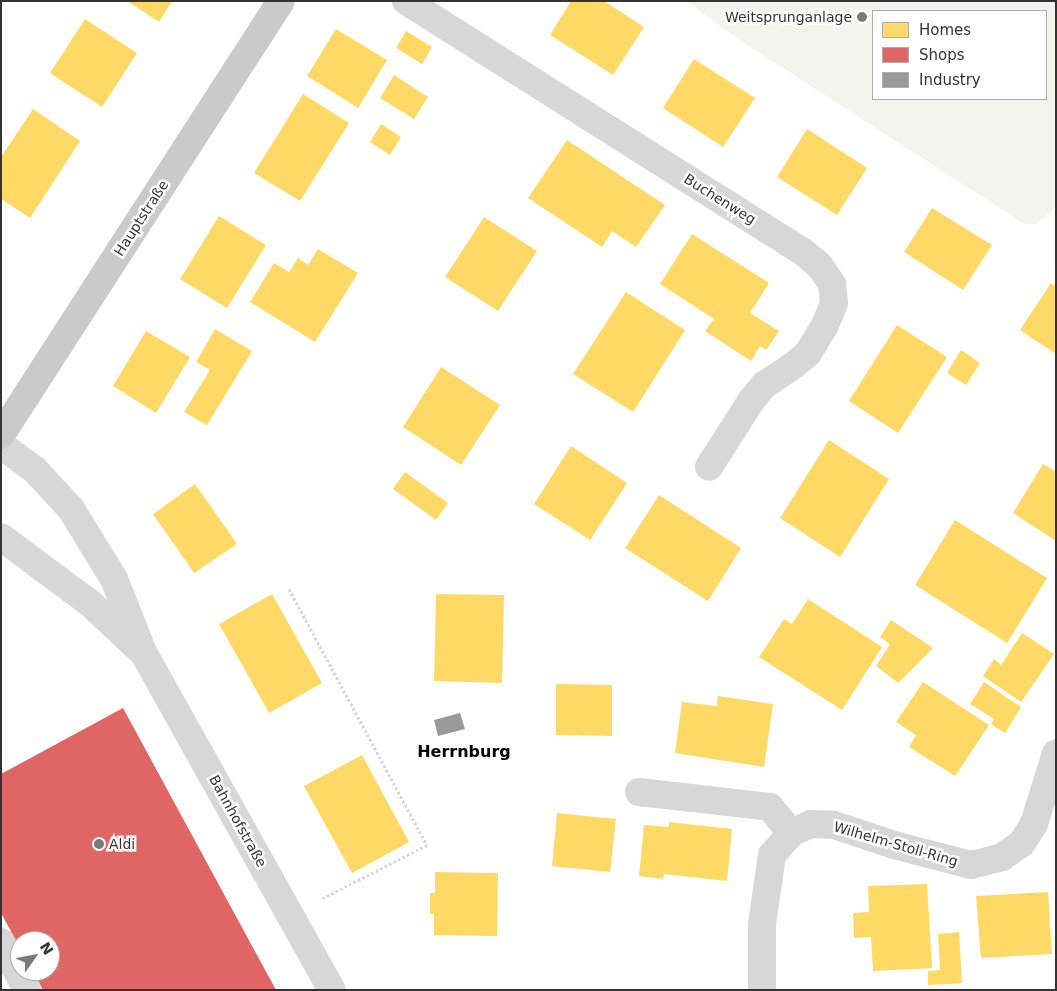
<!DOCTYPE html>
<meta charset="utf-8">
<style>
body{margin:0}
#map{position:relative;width:1057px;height:991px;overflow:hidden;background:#fff;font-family:"DejaVu Sans",sans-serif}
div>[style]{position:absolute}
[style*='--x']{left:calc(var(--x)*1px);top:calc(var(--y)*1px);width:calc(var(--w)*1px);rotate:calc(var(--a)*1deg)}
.green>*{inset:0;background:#f1f5ed}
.homes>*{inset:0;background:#ffd966}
.shops>*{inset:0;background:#e06666}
.industry>*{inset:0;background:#999}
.path>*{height:3px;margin-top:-1.5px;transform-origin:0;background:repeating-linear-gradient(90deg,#d6d6d6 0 2.5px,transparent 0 5px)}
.minor>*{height:28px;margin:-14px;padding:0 14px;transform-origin:14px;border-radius:14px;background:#d7d7d7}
.major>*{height:28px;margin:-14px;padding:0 14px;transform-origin:14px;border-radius:14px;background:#cacaca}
.dots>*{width:14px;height:14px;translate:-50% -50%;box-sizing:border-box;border:2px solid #fff;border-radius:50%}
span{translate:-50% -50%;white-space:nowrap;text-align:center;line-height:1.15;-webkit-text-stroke:5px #fff;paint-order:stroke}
.poi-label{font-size:14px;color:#333}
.right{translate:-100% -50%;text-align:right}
.left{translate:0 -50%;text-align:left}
.street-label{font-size:14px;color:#333}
.quarter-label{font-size:16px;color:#000;font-weight:700}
.frame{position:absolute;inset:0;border:2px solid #333;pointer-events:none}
.legend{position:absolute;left:872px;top:10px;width:175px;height:90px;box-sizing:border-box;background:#fff;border:1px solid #adadad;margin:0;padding:6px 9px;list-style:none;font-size:15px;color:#333}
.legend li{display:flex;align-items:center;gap:10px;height:25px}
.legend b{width:25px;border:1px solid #adadad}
.north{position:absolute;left:10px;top:931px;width:50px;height:50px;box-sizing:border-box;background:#fff;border:1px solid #adadad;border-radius:50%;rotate:57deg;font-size:14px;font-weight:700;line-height:20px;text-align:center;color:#333}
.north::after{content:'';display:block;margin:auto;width:18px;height:22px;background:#7a7a7a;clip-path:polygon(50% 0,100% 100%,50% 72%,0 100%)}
</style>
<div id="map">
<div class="green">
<i style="clip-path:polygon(evenodd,686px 1px,1056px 1px,1056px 207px,1037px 224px,1024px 224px,735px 37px,686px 1px,873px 11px,1046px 11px,1046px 99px,873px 99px,873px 11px)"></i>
</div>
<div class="homes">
<i style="clip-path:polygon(127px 1px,172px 1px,159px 22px)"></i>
<i style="clip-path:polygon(571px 1px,604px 1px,644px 27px,613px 75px,550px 35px)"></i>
<i style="clip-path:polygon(85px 19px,137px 53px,102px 107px,50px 73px)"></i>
<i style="clip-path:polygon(336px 29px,387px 60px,358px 108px,307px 76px)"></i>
<i style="clip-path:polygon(406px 31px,432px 47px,422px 64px,396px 48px)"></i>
<i style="clip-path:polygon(694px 59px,755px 98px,723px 147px,663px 108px)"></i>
<i style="clip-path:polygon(394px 75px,428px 97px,414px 119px,380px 98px)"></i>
<i style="clip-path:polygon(303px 94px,349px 123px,300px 201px,254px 173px)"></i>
<i style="clip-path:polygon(33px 109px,80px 141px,30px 218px,1px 199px,1px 157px)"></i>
<i style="clip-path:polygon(381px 124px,401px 137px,390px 155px,370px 142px)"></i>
<i style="clip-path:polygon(807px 129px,867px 168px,837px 215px,777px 177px)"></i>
<i style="clip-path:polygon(567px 140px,665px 205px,636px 247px,612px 231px,602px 247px,528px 198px)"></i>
<i style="clip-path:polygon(932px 208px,992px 245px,963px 290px,904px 252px)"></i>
<i style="clip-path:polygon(219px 216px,266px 245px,227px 308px,180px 279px)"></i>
<i style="clip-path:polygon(484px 217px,537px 251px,498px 311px,445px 277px)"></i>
<i style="clip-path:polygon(692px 234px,769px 283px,750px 313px,779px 331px,766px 350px,760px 346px,751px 361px,705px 331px,714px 319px,660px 284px)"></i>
<i style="clip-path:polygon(318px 249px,358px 273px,315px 342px,250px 302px,274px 263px,289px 272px,298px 258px,308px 265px)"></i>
<i style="clip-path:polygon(1051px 283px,1056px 287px,1056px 354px,1020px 330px)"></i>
<i style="clip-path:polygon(626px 292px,685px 330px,633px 412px,573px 374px)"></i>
<i style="clip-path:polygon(897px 325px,947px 357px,898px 433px,849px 401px)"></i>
<i style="clip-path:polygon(215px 329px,252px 351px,207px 425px,184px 412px,210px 370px,196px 362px)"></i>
<i style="clip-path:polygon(146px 331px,190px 357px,156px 413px,113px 386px)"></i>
<i style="clip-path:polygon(961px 350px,980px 363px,966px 385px,947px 373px)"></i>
<i style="clip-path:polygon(441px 367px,500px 405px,461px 465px,403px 427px)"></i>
<i style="clip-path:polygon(829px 440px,889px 479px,840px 557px,780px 518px)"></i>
<i style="clip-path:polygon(571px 446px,627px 483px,590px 540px,534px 504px)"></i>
<i style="clip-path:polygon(1043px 464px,1056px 472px,1056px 541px,1013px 513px)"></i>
<i style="clip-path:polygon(405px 472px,448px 503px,436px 520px,393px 489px)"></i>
<i style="clip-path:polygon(195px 484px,237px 544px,194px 573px,153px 514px)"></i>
<i style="clip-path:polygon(659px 495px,741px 548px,708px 601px,625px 548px)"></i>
<i style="clip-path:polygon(955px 520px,1047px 578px,1007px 643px,915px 585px)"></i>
<i style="clip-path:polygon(272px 594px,322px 683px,269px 713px,219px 624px)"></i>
<i style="clip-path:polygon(436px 594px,504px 595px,502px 683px,434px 681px)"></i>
<i style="clip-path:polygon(808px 599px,882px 647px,842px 710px,759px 657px,784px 619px,792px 624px)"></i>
<i style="clip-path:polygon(891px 620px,933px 648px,898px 683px,876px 666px,890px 644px,880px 637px)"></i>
<i style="clip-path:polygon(1022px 633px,1054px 654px,1021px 702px,983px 676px,994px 659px,1001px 665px)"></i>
<i style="clip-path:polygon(923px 682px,989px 725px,955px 776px,909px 747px,916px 735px,896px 722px)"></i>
<i style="clip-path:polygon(984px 682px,1021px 707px,1005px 733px,991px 724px,994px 719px,970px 704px)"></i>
<i style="clip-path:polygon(556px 684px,612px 685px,612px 736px,556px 735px)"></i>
<i style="clip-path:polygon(718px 696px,773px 704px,764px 767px,675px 753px,682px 702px,717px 706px)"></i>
<i style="clip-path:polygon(362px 755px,409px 842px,352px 873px,304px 786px)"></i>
<i style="clip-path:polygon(557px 813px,616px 819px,610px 872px,552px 866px)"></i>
<i style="clip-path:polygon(669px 822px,732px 829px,727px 881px,664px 874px,663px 879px,639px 876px,644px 825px,669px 827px)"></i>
<i style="clip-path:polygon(435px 872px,498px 873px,497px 936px,434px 935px,434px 914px,430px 914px,430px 893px,435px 893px)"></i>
<i style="clip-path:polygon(927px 884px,932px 968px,873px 971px,871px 937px,854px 938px,853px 913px,869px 912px,868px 886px)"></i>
<i style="clip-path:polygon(1048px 892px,1052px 954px,981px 958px,976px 896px)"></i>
<i style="clip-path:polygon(959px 932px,962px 983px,928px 985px,928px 971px,940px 970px,938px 934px)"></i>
</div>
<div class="shops">
<i style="clip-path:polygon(123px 708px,276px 990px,43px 990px,33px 971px,50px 971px,50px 941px,20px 941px,20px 948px,1px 913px,1px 774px)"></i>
</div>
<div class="industry">
<i style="clip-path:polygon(460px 713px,465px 729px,438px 736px,434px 720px)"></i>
</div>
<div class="path">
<i style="--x:289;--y:589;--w:291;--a:61.7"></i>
<i style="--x:427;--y:845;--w:119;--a:153"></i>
</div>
<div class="minor">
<i style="--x:406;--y:1;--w:468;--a:32.3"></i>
<i style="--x:802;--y:251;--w:23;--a:40"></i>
<i style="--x:820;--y:266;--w:22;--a:56"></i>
<i style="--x:832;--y:284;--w:19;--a:84"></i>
<i style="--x:834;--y:303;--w:24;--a:112"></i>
<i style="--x:825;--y:325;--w:33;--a:121"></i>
<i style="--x:808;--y:353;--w:18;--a:139"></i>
<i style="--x:794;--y:365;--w:36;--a:146"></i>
<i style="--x:764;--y:385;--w:21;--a:129"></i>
<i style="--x:751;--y:401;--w:78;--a:122.5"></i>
<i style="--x:1;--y:445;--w:42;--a:36.3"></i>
<i style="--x:35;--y:470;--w:53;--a:47.3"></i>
<i style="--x:71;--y:509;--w:82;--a:58.4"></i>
<i style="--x:114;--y:579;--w:79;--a:68.3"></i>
<i style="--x:143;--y:652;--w:387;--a:60.8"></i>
<i style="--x:1;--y:537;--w:111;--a:36.6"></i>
<i style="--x:90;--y:603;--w:66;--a:43.2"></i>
<i style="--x:639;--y:792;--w:132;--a:6.5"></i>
<i style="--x:770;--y:807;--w:33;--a:51"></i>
<i style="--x:1;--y:942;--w:55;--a:61.6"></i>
<i style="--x:762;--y:990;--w:65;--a:-90"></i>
<i style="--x:762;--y:925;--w:71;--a:-81.9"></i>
<i style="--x:772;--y:855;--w:29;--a:-49"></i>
<i style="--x:791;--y:833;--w:22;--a:-24"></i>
<i style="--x:811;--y:824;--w:23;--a:2"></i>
<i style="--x:834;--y:825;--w:63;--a:18.4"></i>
<i style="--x:894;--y:845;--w:80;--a:14.6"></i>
<i style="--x:971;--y:865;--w:32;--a:-14"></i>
<i style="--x:1002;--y:857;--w:24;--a:-35"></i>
<i style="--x:1022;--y:843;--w:22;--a:-58"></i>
<i style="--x:1034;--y:824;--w:74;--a:-72.8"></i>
</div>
<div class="major">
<i style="--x:1;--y:435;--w:516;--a:-57.17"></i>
</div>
<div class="dots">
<i style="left:862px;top:17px;background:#7a7a7a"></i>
<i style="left:99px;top:844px;background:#7a7a7a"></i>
</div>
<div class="poi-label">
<span class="right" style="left:852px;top:17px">Weitsprunganlage</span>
<span class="left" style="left:109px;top:844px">Aldi</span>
</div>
<div class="street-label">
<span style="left:720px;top:199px;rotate:32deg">Buchenweg</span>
<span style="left:141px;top:218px;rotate:-57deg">Hauptstraße</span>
<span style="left:238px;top:821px;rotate:61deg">Bahnhofstraße</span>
<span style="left:896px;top:844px;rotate:16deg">Wilhelm-Stoll-Ring</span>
</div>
<div class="quarter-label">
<span style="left:464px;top:752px">Herrnburg</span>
</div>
<div class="frame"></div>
<ul class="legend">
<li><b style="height:14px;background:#ffd966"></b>Homes</li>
<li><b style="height:14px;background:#e06666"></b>Shops</li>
<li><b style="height:14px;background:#999"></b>Industry</li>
</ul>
<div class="north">N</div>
</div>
